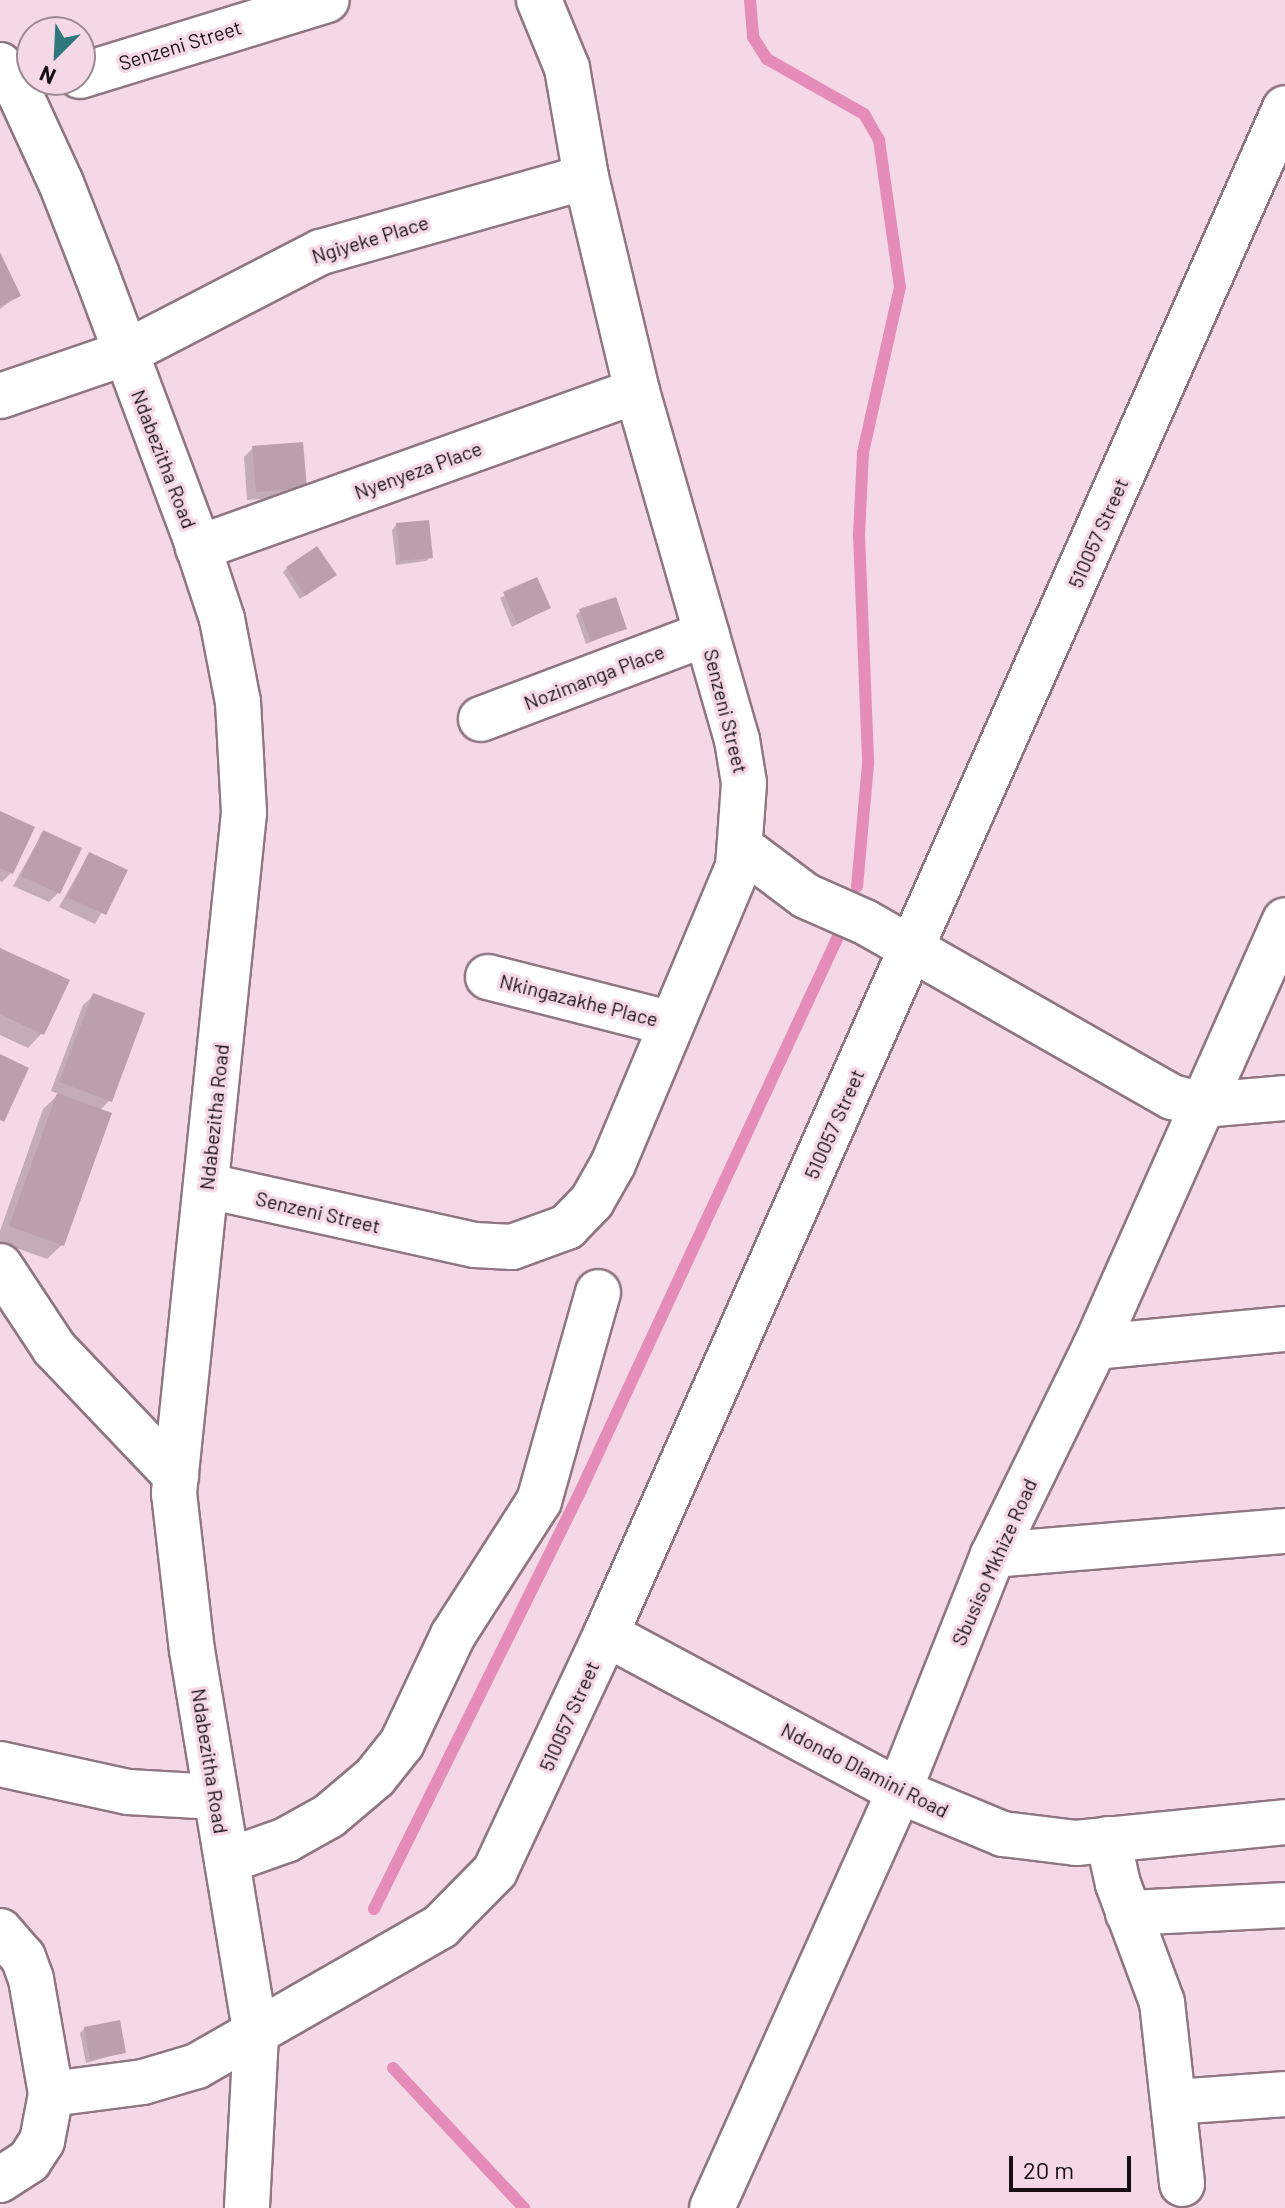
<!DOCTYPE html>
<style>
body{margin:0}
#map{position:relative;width:1285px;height:2208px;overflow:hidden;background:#f5d8e5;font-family:Barlow,sans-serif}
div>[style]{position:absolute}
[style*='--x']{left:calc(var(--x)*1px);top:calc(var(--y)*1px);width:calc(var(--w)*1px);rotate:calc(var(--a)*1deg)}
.shadow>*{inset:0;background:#0003}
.stream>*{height:12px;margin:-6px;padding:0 6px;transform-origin:6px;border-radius:6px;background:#e58cb9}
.building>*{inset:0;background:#bba0ac}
.roads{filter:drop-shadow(2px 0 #8f7681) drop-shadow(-2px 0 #8f7681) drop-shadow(0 2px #8f7681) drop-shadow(0 -2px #8f7681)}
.minor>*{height:44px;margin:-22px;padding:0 22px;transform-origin:22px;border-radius:22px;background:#fff}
span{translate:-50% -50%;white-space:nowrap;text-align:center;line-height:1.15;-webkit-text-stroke:7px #f5d8e5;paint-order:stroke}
.street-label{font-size:20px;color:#170e12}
.north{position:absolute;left:16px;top:16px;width:80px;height:80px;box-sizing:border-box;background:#f5d8e5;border:2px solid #9c8791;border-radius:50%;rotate:204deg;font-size:22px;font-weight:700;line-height:32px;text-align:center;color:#170e12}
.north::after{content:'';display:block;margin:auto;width:28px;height:36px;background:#2e787b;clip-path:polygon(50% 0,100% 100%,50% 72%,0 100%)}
.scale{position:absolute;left:1009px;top:2156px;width:122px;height:36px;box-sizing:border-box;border:4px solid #170e12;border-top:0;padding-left:10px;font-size:24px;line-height:28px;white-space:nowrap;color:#170e12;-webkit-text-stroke:6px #f5d8e5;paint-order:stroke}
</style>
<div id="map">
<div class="shadow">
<i style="clip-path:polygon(0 256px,19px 295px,0 309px)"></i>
<i style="clip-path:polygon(253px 448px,305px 488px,296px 497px,247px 500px,244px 457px)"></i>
<i style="clip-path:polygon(396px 525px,431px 557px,426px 561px,396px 565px,392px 530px)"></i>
<i style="clip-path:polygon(287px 568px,330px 578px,300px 599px,283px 572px)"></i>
<i style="clip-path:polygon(536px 579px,549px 608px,512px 627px,500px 598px)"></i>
<i style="clip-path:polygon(580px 611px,625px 628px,586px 644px,576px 615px)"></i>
<i style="clip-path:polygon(0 813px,11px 873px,2px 882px,0 881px)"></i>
<i style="clip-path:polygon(43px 832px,58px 893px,49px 902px,13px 886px)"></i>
<i style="clip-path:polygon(89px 854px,125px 871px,95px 924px,59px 907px)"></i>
<i style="clip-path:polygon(0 950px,42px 1033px,28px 1048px,0 1035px)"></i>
<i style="clip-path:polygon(93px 996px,110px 1100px,100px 1110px,62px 1245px,47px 1259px,0 1242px,0 1231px,43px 1109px,59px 1094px,51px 1091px,83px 1005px)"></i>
<i style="clip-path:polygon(85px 2028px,124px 2052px,86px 2063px,80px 2033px)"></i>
</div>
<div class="stream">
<i style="--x:750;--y:0;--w:37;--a:85"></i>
<i style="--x:753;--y:37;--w:26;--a:58"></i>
<i style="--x:767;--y:59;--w:112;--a:29.6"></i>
<i style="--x:864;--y:114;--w:30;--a:60"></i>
<i style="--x:879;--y:140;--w:148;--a:81.9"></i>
<i style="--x:900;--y:287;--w:170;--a:102.6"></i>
<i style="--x:863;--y:453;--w:82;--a:92.8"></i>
<i style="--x:859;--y:535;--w:229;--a:87.7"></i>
<i style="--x:868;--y:764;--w:123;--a:95.1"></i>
<i style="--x:374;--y:1909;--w:467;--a:-63.7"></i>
<i style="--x:581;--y:1490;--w:620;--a:-65.09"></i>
<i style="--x:393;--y:2068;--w:192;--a:46.9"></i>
</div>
<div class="building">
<i style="clip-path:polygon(0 252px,21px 296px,0 306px)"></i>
<i style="clip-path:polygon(303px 442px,307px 488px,256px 492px,252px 446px)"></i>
<i style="clip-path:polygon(429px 520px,433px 558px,400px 561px,396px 523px)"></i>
<i style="clip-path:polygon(317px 546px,337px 575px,305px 596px,286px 567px)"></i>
<i style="clip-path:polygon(537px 577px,551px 608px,517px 624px,503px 592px)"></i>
<i style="clip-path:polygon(616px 597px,627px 629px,591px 641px,579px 609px)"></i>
<i style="clip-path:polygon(0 811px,35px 827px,13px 874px,0 868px)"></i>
<i style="clip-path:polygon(43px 830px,82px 848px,60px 894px,21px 876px)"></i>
<i style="clip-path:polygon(89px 852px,128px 870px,106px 915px,67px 897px)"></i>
<i style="clip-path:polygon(0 948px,70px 980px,44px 1035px,0 1014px)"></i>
<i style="clip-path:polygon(93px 993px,145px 1013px,112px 1102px,59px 1082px)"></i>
<i style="clip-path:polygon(0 1054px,29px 1068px,4px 1122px,0 1120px)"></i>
<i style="clip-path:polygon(57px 1093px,112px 1113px,64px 1246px,9px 1226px)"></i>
<i style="clip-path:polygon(120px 2020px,126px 2053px,90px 2060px,84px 2027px)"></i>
</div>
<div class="roads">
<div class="minor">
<i style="--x:0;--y:65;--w:35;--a:55"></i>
<i style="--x:20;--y:94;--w:98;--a:65.3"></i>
<i style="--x:61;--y:183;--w:99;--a:68.6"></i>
<i style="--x:97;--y:275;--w:280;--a:69.5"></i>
<i style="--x:195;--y:537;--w:86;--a:71.8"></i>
<i style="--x:222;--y:619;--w:85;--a:79.1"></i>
<i style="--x:238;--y:702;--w:111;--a:86.9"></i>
<i style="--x:244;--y:813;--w:684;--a:95.88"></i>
<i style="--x:174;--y:1493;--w:158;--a:83.5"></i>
<i style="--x:192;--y:1650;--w:390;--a:80.6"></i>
<i style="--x:256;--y:2035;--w:173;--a:93"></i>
<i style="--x:80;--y:76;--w:258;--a:-17.1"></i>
<i style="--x:0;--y:396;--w:130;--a:-18.9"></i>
<i style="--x:123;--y:354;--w:223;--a:-27.3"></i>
<i style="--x:321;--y:252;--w:275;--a:-15.8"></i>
<i style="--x:198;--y:548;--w:466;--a:-19.7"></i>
<i style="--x:481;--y:719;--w:241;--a:-20.7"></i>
<i style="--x:742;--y:848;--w:80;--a:36.9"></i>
<i style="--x:806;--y:896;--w:64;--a:23.8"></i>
<i style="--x:865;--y:922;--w:353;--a:29.7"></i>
<i style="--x:1172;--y:1097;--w:33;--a:14"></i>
<i style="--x:1204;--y:1105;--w:81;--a:-4.9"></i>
<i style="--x:488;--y:977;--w:187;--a:14.3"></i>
<i style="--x:208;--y:1186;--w:273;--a:12.5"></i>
<i style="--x:475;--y:1245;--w:37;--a:3"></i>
<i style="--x:512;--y:1247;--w:59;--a:-20"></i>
<i style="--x:567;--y:1227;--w:36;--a:-46"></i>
<i style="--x:592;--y:1201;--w:43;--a:-60.4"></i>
<i style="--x:613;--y:1164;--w:322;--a:-67.2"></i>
<i style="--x:738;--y:867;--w:84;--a:-85.9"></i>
<i style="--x:744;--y:783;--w:44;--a:-99.2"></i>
<i style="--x:737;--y:740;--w:363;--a:-106"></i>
<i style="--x:637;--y:391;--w:220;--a:-103.4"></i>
<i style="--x:586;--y:177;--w:111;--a:-99.9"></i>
<i style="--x:567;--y:68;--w:74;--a:-112.4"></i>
<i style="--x:0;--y:1266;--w:98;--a:56.6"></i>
<i style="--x:54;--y:1348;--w:177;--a:46.4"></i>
<i style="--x:1095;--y:1347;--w:191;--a:-5.4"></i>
<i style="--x:993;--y:1555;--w:293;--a:-4.7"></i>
<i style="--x:606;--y:1634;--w:332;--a:28.2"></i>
<i style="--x:899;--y:1791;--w:113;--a:22.5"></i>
<i style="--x:1003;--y:1834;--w:74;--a:7"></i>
<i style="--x:1076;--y:1843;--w:210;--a:-5.7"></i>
<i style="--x:0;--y:1764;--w:131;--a:12.3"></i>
<i style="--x:128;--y:1792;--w:88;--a:3.3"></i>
<i style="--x:1108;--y:1839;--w:46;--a:77.5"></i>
<i style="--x:1118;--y:1884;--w:126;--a:69.6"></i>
<i style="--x:1162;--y:2002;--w:183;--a:83.7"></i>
<i style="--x:227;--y:1861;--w:63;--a:-19.6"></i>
<i style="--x:286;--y:1840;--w:49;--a:-29.2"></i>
<i style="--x:329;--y:1816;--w:60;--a:-40.3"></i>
<i style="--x:375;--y:1777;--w:43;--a:-51.5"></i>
<i style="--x:402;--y:1743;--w:119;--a:-64.7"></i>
<i style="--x:453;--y:1635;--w:159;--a:-57.3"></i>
<i style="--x:539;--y:1501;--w:217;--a:-74.2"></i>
<i style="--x:1128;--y:1913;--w:157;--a:-2.9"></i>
<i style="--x:0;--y:1931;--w:35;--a:49"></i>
<i style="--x:23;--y:1957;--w:23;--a:70"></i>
<i style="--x:31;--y:1979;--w:117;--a:80.1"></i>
<i style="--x:51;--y:2094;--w:48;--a:100.8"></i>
<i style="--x:42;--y:2141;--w:24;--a:123"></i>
<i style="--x:29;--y:2161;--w:35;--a:147"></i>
<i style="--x:51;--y:2094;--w:93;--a:-7.4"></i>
<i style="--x:143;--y:2082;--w:56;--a:-16.5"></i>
<i style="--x:197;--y:2066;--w:281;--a:-29.8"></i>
<i style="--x:441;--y:1926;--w:77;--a:-45.5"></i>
<i style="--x:495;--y:1871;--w:262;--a:-64.9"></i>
<i style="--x:606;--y:1634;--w:1670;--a:-66.01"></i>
<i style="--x:1174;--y:2102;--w:111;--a:-4.1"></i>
<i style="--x:712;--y:2208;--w:457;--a:-65.8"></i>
<i style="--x:899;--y:1791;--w:254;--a:-68.3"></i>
<i style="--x:993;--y:1555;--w:232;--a:-63.9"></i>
<i style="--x:1095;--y:1347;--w:467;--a:-66"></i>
</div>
</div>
<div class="street-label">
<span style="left:180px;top:45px;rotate:-17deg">Senzeni Street</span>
<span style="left:370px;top:239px;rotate:-17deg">Ngiyeke Place</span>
<span style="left:164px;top:459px;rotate:69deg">Ndabezitha Road</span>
<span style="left:418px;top:470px;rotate:-20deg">Nyenyeza Place</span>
<span style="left:1098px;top:533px;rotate:-66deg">510057 Street</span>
<span style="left:594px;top:677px;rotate:-21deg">Nozimanga Place</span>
<span style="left:726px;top:711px;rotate:76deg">Senzeni Street</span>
<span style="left:579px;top:1000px;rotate:14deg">Nkingazakhe Place</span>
<span style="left:214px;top:1117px;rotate:-84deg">Ndabezitha Road</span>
<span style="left:834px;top:1124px;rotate:-66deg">510057 Street</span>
<span style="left:318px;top:1212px;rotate:13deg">Senzeni Street</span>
<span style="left:994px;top:1562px;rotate:-66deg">Sbusiso Mkhize Road</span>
<span style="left:569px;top:1716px;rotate:-66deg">510057 Street</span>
<span style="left:210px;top:1761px;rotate:81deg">Ndabezitha Road</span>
<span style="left:865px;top:1770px;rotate:27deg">Ndondo Dlamini Road</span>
</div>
<div class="north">N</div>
<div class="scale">20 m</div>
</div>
